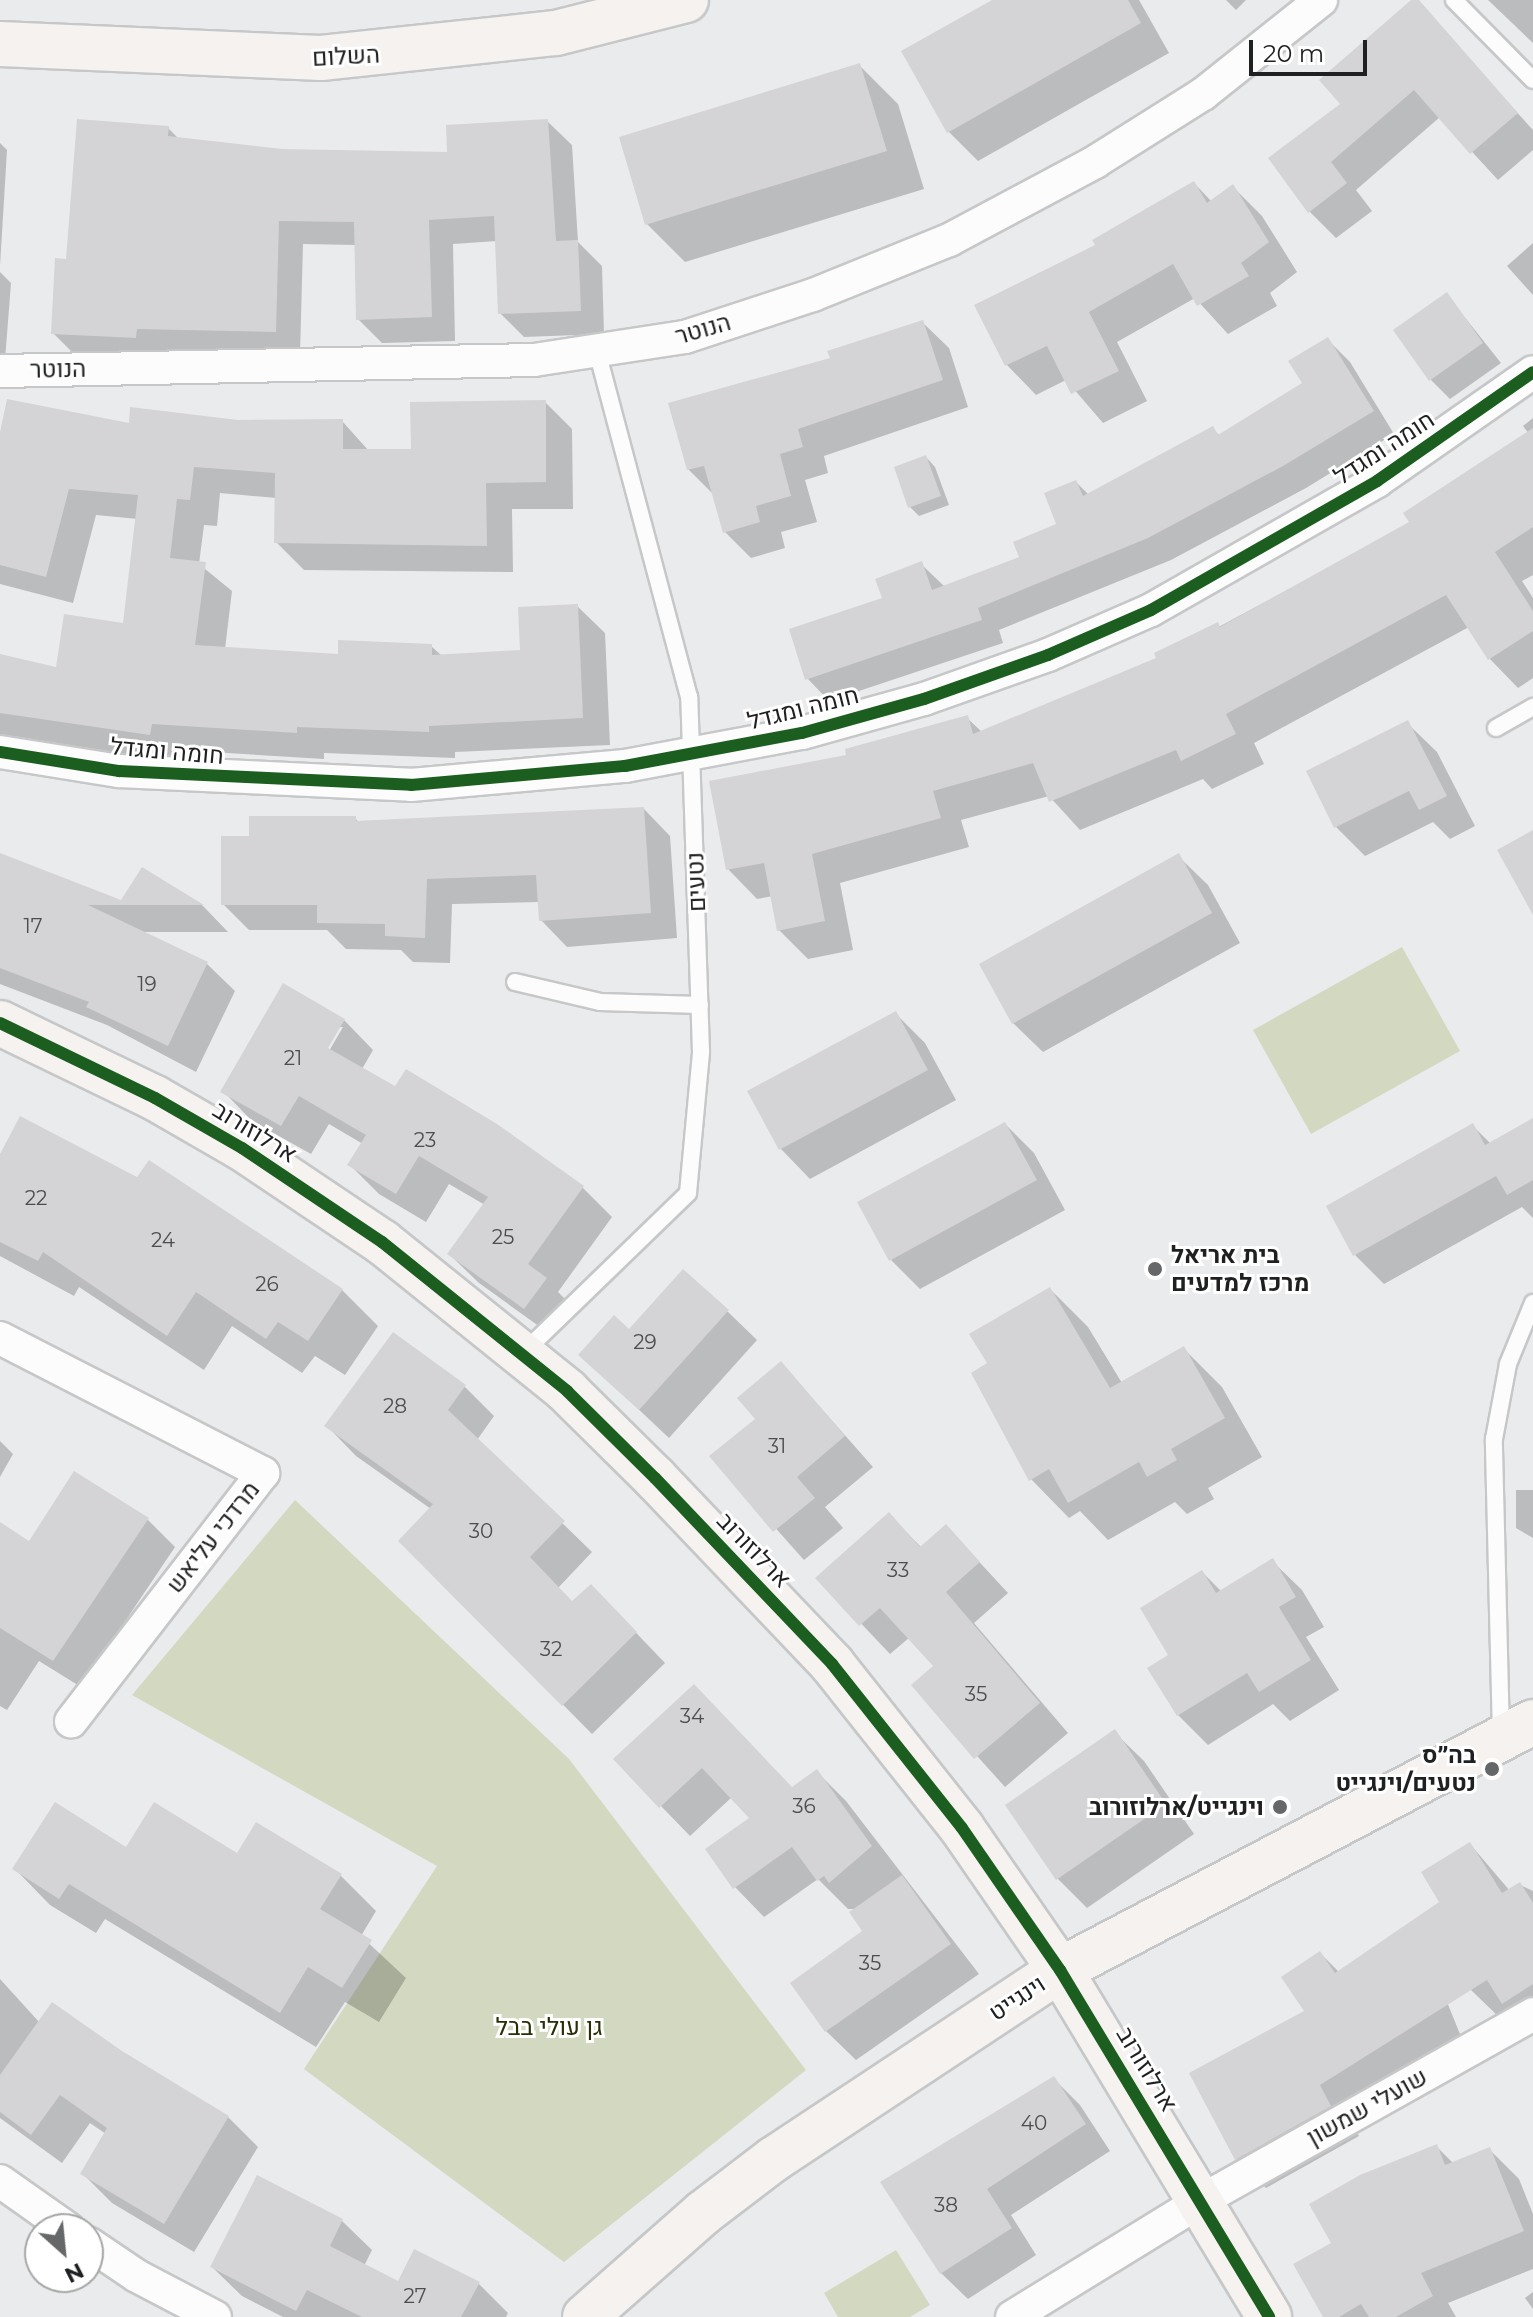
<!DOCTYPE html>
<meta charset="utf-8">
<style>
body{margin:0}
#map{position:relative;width:1533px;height:2317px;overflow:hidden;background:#e9ebed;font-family:Montserrat,Heebo,sans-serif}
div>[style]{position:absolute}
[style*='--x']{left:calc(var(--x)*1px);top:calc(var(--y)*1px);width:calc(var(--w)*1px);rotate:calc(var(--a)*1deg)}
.green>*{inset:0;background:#d3d9c1}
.shadow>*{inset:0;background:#0003}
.building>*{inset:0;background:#d4d4d6}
.roads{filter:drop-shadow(2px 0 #c6c7c8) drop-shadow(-2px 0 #c6c7c8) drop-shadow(0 2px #c6c7c8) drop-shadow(0 -2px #c6c7c8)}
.lane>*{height:16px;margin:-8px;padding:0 8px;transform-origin:8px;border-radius:8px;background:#fcfcfc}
.street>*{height:32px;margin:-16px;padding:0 16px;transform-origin:16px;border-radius:16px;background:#fcfcfc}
.secondary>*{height:44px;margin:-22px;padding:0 22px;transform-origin:22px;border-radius:22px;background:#f5f2f0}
.cycleway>*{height:12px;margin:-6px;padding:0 6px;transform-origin:6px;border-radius:6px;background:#1b5e20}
.dots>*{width:22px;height:22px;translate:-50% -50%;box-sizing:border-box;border:4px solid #fff;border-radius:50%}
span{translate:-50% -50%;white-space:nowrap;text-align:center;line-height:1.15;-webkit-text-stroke:6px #fff;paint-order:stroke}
.number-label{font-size:20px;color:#4c4d4e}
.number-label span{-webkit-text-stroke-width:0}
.street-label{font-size:24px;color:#1f2021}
.poi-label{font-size:24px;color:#1f2021;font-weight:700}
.left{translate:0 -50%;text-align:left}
.right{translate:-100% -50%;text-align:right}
.park-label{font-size:24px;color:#292e06}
.north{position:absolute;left:24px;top:2213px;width:80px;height:80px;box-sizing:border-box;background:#fff;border:2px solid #a5a6a6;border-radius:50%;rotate:153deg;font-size:22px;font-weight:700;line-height:32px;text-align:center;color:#1f2021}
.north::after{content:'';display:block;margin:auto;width:28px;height:36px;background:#666768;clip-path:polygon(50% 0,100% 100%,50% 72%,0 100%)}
.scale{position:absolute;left:1249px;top:40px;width:118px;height:36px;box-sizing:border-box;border:4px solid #1f2021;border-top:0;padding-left:10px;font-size:24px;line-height:28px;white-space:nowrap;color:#1f2021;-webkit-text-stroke:6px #fff;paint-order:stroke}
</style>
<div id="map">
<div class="green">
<i style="clip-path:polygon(1402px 947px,1460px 1051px,1311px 1134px,1253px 1030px)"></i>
<i style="clip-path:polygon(295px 1500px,569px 1759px,806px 2070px,564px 2262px,304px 2069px,437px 1866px,132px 1695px)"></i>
<i style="clip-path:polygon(896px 2250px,930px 2305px,910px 2317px,838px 2317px,824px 2293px)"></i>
</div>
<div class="shadow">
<i style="clip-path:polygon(996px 0,1139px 0,1169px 53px,978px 161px,949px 132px)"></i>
<i style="clip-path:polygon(1226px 0,1246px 0,1236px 10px)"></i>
<i style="clip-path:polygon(1414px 0,1533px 130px,1533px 150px,1498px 180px,1440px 117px,1356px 190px,1372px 211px,1336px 238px,1309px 211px,1343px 104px)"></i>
<i style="clip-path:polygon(1488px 0,1533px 0,1533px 43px)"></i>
<i style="clip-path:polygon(860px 66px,898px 104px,924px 189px,685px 262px,647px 224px)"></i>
<i style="clip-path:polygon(547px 121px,572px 145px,578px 242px,602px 266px,604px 334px,524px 337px,500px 313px,497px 241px,453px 244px,455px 341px,382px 343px,358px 319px,356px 245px,303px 244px,300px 355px,77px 357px,53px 333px,68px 261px,168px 128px,179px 139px,282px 151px,450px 154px)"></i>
<i style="clip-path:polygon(0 143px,7px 150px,0 266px)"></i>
<i style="clip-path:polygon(1194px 183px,1212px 202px,1233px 187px,1262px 216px,1297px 272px,1270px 293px,1277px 306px,1228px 334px,1195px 298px,1117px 342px,1147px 401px,1103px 423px,1066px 380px,1036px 395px,1007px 365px,1098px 246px)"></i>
<i style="clip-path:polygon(1533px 243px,1533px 295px,1507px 266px)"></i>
<i style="clip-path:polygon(0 272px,11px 283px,5px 360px,0 359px)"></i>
<i style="clip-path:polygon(1447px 295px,1501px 363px,1450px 399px,1431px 380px)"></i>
<i style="clip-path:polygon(922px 322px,949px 348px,968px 407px,824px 456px,828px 473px,805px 480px,817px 522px,781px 532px,785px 548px,751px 558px,725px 532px,714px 495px,688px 469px,832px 360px)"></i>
<i style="clip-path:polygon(1327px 339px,1350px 362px,1394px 434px,1306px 488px,1171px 560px,999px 630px,1003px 643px,829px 701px,807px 678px,921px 564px,944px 586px,1022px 558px,1059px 526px,1076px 482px,1089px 495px,1213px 429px,1220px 436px,1305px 384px)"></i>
<i style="clip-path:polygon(545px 402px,572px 429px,573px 509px,512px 509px,513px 572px,304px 570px,276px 542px,277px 498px,220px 493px,217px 526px,204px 525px,199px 564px,232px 591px,225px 649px,340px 656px,431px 646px,442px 656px,522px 652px,577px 606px,605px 633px,610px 745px,455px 752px,455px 758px,324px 753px,324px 759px,179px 750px,177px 761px,25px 739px,23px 746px,0 741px,0 656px,58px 669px,125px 625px,138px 519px,96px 515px,73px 603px,0 584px,0 442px,131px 426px,342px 421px,369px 451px,413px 451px)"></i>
<i style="clip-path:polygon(1533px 418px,1533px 575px,1522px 581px,1533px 598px,1533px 678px,1518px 688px,1489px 658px,1469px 627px,1254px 743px,1264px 764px,1212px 789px,1203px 779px,1080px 830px,1049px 796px,961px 820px,969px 847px,840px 883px,853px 950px,808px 959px,779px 930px,773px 896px,757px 899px,728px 869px,849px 756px,967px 718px,982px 732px,1159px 659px,1412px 523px,1529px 434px,1523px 426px)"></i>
<i style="clip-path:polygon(926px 457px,935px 467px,949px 505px,919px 516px,910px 507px)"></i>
<i style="clip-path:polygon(1407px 723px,1437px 752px,1475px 826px,1450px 839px,1433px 822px,1365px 856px,1336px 827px)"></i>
<i style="clip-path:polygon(644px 809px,670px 836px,677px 938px,567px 947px,541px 920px,540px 902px,452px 904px,450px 963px,413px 962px,401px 950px,346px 949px,327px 930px,249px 930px,223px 904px,251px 838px,355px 818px,359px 823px)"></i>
<i style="clip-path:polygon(1178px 856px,1208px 885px,1240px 943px,1043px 1052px,1013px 1023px)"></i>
<i style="clip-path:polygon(0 858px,122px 902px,142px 869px,203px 906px,228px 932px,141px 932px,207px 964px,235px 991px,196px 1072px,107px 1025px,0 984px)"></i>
<i style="clip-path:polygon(895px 1013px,925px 1043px,956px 1100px,810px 1179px,781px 1149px,750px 1092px)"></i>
<i style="clip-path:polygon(evenodd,344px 1020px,373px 1050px,362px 1069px,396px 1089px,496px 1125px,583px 1188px,612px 1217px,558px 1292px,575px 1309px,554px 1337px,479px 1283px,449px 1254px,485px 1205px,449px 1184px,426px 1222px,379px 1194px,350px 1165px,363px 1144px,329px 1124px,311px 1154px,252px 1121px,223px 1091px,344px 1020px,338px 1027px,343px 1027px,325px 1058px,322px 1056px,338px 1027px)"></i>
<i style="clip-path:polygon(1005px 1124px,1034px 1153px,1065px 1210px,920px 1289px,891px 1260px)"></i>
<i style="clip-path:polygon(1533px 1125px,1533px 1218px,1522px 1207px,1384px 1284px,1355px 1255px,1473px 1126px,1491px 1144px)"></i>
<i style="clip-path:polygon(0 1158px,342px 1290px,378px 1326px,345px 1375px,315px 1356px,302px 1373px,232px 1326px,204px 1370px,79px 1287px,74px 1296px,0 1256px)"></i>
<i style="clip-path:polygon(1050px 1289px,1088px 1327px,1122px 1383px,1183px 1348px,1222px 1387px,1262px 1457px,1208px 1488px,1214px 1499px,1187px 1514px,1175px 1502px,1108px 1540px,1080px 1511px,1069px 1518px,1031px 1479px,989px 1364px)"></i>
<i style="clip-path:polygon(727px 1311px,757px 1340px,669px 1438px,581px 1355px,629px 1331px)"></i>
<i style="clip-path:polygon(781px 1363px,873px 1467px,825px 1507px,843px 1528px,804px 1560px,712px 1457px,757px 1419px)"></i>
<i style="clip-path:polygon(465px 1387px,494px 1416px,477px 1440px,592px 1552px,558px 1588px,573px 1603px,620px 1616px,665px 1663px,592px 1734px,401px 1541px,431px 1509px,356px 1456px,327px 1426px)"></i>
<i style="clip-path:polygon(0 1441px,13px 1454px,0 1477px)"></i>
<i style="clip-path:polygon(1516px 1490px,1533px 1490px,1533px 1538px,1516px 1528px)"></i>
<i style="clip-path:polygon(889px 1515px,922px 1548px,946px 1526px,1008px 1593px,974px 1623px,1068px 1733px,1005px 1787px,914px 1686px,936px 1666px,910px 1637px,890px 1654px,818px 1578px)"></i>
<i style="clip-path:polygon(148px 1520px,175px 1547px,81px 1687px,39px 1661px,7px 1710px,0 1706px,0 1543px,29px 1544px)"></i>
<i style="clip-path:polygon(1272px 1561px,1302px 1590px,1324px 1627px,1306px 1637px,1339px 1690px,1290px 1721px,1273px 1704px,1208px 1745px,1178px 1715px,1171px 1655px,1202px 1572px,1222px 1592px)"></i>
<i style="clip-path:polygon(694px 1687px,792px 1789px,817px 1772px,846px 1801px,979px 1974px,856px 2060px,826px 2031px,865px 1932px,857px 1909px,848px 1909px,818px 1879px,764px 1917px,735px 1887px,752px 1818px,732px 1797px,690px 1836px,661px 1806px)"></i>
<i style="clip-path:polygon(1114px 1732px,1144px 1761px,1194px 1834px,1087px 1908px,1058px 1879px,1007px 1805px)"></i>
<i style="clip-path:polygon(1470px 1844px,1510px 1891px,1520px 1885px,1533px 1891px,1533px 2032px,1501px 2019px,1471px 1990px,1442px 1903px)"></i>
<i style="clip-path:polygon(127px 1849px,238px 1856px,340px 1875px,376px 1911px,361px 1936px,406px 1978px,379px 2022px,345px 2002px,316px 2047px,105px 1919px,96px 1933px,50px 1905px,15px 1869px)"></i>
<i style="clip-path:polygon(1320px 1953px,1339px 1972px,1430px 1960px,1464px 2044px,1348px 2115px,1359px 2136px,1266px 2188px,1237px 2158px,1307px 2012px)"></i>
<i style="clip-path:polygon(0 1979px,40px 2023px,121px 2053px,228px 2117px,258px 2147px,194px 2252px,112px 2203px,82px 2173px,106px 2134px,90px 2123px,62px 2163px,0 2118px)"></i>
<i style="clip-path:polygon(1054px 2079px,1080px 2105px,1110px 2151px,1011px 2215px,1036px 2255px,968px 2299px,941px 2273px,883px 2182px)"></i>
<i style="clip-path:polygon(1437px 2147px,1454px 2164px,1489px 2149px,1519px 2179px,1533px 2214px,1533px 2269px,1448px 2303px,1456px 2317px,1325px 2317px,1334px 2243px)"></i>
<i style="clip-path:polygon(258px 2178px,342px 2221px,372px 2250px,364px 2266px,399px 2284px,478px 2283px,508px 2313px,506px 2317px,283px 2317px,242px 2296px,212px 2267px)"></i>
<i style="clip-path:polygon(1533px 2292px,1533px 2309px,1525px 2298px)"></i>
</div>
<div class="building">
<i style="clip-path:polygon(992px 0,1128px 0,1141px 23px,947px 133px,901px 51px)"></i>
<i style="clip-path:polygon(1411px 0,1419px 0,1518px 113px,1470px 154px,1414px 90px,1331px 162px,1347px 183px,1308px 213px,1268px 158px,1340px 104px,1319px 80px)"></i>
<i style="clip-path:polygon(860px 63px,887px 151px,645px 225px,619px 137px)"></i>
<i style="clip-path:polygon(77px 119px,169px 126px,168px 136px,282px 149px,447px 152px,446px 125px,548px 119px,556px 241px,578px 240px,581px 311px,498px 314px,494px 216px,429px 220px,432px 317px,356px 320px,354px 222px,279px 221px,276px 332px,137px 329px,136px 338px,51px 334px,55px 258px,66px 259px)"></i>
<i style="clip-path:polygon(1194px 181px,1207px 203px,1233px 184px,1269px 242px,1241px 263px,1249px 276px,1197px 306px,1173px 264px,1089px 312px,1119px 371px,1071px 394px,1047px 346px,1005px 366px,974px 305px,1095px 245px,1092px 240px)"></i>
<i style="clip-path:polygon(1447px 292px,1483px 343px,1429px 381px,1393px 330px)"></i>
<i style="clip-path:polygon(923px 320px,943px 380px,798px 429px,803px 447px,780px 454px,791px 496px,756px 506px,760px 522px,723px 533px,704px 466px,687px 470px,668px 403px,830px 358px,827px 351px)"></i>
<i style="clip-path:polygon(1328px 337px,1374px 411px,1283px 466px,1148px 538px,978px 608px,982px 620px,805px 680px,789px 629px,882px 598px,875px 579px,922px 561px,932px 590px,1019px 557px,1013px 542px,1056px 524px,1044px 493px,1076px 480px,1083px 496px,1213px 426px,1218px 435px,1302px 383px,1288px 361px)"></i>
<i style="clip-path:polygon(7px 399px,129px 423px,130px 407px,238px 420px,343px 419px,343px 449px,411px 449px,410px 402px,546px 400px,546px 482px,486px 483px,487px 546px,274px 543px,275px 473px,194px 467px,190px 500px,177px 499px,170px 558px,206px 562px,195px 645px,338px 654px,338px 640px,432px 644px,432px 655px,520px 650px,518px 607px,578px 604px,583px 718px,429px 726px,429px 732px,297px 727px,297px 733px,152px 724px,150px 735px,0 713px,0 654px,56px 667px,64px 614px,123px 623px,138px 495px,69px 489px,46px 577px,0 565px,0 432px)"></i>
<i style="clip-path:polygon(1533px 428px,1533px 527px,1495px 552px,1533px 611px,1533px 631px,1488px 660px,1446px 595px,1226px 714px,1236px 734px,1181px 761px,1176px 750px,1049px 802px,1033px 763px,933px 791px,941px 818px,812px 854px,825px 921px,777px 931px,764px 863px,726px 870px,709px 781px,846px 755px,845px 749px,968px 715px,973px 734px,1156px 658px,1154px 653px,1218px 622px,1220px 627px,1409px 522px,1403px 513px)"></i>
<i style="clip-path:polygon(926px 455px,941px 496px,908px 508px,894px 467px)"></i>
<i style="clip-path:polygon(1408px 720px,1447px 796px,1419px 810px,1409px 791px,1334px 828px,1306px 771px)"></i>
<i style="clip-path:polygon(644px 807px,651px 913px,539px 921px,536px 875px,427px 879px,425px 938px,385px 936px,385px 924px,317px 923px,317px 905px,221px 905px,221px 836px,249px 836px,249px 816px,356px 816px,356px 821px)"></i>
<i style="clip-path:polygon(1533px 830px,1533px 915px,1497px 850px)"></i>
<i style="clip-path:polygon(0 853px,121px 900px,142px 867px,204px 905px,88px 905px,208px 962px,168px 1046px,86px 1007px,89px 1002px,0 968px)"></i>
<i style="clip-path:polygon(1179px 853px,1212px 913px,1012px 1024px,979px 964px)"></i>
<i style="clip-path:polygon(283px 983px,345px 1019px,328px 1048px,395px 1086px,406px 1069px,497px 1124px,584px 1186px,528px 1264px,547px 1278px,524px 1309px,447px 1254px,488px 1197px,419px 1156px,396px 1194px,347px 1165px,366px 1135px,299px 1096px,281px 1126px,220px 1092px)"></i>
<i style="clip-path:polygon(896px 1011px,928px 1070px,779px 1150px,747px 1091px)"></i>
<i style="clip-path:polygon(20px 1116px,137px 1177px,149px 1160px,343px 1289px,308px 1341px,278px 1322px,266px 1339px,196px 1292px,167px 1336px,43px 1252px,38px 1261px,0 1242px,0 1154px)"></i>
<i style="clip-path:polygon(1533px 1118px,1533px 1180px,1507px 1195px,1496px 1176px,1353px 1256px,1326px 1206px,1473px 1123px,1485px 1145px)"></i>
<i style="clip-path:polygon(1005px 1122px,1037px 1180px,889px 1261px,857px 1202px)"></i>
<i style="clip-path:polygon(683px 1269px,729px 1310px,639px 1410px,578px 1355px,614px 1315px,629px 1329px)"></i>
<i style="clip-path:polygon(1050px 1287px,1110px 1388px,1184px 1346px,1225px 1418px,1171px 1449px,1177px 1460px,1147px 1477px,1139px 1462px,1068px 1503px,1049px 1469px,1029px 1481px,971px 1373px,987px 1363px,969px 1334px)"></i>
<i style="clip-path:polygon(393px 1332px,466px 1385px,448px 1410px,565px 1521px,530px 1557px,572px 1601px,591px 1584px,637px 1632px,562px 1706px,398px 1541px,433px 1504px,324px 1426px)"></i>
<i style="clip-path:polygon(781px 1361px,845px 1436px,797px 1477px,815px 1498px,773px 1532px,709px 1456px,755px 1419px,737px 1398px)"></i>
<i style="clip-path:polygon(74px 1471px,149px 1518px,53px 1661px,0 1628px,0 1522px,29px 1541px)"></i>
<i style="clip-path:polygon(889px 1512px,920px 1547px,946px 1524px,980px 1562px,946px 1592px,1040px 1703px,974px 1759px,911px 1685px,933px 1666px,880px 1608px,859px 1626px,815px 1578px)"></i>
<i style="clip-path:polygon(1273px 1558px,1296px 1597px,1279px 1607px,1311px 1660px,1259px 1692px,1247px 1673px,1177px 1716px,1147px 1668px,1168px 1655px,1140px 1608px,1202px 1570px,1216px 1593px)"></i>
<i style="clip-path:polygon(694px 1684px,792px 1787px,817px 1769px,872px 1846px,829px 1883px,824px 1876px,817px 1881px,792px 1847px,733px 1889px,705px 1849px,749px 1818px,702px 1768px,659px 1808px,613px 1759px)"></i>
<i style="clip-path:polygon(1115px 1729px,1166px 1804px,1056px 1880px,1005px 1805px)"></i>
<i style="clip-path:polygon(55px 1802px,126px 1847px,154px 1802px,237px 1853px,256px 1822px,342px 1874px,320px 1909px,372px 1940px,342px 1988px,308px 1967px,280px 2013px,69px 1884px,59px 1899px,12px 1869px)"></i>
<i style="clip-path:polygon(1470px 1842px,1502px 1893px,1520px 1882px,1533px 1903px,1533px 1984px,1502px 2004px,1487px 1980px,1320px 2085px,1331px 2106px,1235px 2160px,1189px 2073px,1304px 2011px,1281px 1977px,1320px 1951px,1335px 1973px,1439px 1902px,1421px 1872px)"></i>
<i style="clip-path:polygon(902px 1875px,951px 1944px,825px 2032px,790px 1983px,862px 1931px,849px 1912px)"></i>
<i style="clip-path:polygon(52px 2002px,122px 2051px,229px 2116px,164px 2224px,80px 2174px,107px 2128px,60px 2095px,31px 2135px,0 2112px,0 2075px)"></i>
<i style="clip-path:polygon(1054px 2076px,1086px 2124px,987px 2189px,1012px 2228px,940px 2274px,880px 2182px)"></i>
<i style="clip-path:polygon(1437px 2144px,1445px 2165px,1490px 2147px,1524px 2231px,1421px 2273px,1433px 2296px,1396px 2317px,1369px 2317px,1361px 2304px,1339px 2317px,1323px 2317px,1293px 2264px,1331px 2243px,1309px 2204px,1360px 2175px)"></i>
<i style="clip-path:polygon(257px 2175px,343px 2219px,330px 2246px,398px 2281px,414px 2249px,480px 2282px,461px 2317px,362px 2317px,307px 2290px,296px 2311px,210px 2267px)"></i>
</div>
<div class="roads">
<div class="lane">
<i style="--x:1454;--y:0;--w:112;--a:45.4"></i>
<i style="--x:1496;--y:728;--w:43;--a:-29.6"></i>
<i style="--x:515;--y:982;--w:87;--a:13.2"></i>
<i style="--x:600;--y:1002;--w:100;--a:1.7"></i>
<i style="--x:522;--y:1354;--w:231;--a:-44.1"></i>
<i style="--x:688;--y:1193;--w:142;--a:-84.7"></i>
<i style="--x:701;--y:1052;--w:355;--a:-91.9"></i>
<i style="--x:689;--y:697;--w:358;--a:-104.9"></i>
<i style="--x:1501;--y:1735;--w:296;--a:-91.4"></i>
<i style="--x:1494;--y:1439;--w:76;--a:-79.4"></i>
<i style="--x:1508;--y:1364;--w:66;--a:-67.7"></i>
</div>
<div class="street">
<i style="--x:0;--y:371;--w:534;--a:-1.18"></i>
<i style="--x:534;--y:360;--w:153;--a:-8.7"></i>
<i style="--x:685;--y:337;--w:135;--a:-18.2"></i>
<i style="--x:813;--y:295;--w:147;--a:-22"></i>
<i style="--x:949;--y:240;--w:166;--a:-28.1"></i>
<i style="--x:1095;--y:162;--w:128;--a:-32.2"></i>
<i style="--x:1203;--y:94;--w:151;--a:-38.5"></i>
<i style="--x:0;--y:752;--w:121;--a:9.1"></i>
<i style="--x:119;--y:771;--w:292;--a:2.7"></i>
<i style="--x:411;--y:785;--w:215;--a:-5.1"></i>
<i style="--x:625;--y:766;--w:180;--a:-10.6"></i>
<i style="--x:802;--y:733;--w:127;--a:-15.6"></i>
<i style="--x:924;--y:699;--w:132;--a:-19.5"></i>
<i style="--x:1048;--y:655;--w:112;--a:-23.6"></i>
<i style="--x:1151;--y:610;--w:260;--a:-29.7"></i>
<i style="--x:1377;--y:481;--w:190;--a:-34.9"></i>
<i style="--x:0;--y:1338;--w:296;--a:27.2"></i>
<i style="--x:263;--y:1473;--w:314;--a:127.7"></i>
<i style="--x:0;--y:2181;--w:83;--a:35.2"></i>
<i style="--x:88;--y:2243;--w:59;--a:34"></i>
<i style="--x:137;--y:2276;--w:88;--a:27.7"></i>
<i style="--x:1012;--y:2317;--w:223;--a:-31.6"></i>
<i style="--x:1202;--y:2200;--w:380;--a:-29.3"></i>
</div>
<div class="secondary">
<i style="--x:0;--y:44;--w:321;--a:2.5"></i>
<i style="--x:321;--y:58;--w:236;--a:-6.1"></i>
<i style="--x:556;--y:33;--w:134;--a:-14.2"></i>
<i style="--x:0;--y:1023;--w:172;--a:25.8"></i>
<i style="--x:155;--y:1098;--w:100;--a:29.9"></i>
<i style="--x:242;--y:1148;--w:169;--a:33.9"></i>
<i style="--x:382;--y:1242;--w:238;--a:38.8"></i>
<i style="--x:567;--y:1391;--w:124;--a:44.7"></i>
<i style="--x:655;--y:1478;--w:257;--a:46.4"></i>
<i style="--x:832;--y:1664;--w:209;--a:51.6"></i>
<i style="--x:962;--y:1828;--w:173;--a:55.4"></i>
<i style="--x:1060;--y:1970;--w:405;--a:58.9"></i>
<i style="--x:585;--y:2317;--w:157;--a:-41.4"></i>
<i style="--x:703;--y:2213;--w:89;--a:-37.3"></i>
<i style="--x:774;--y:2159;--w:343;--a:-33.5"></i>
<i style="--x:1060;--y:1970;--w:534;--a:-27.67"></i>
</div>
</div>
<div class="cycleway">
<i style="--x:0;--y:752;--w:121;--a:9.1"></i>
<i style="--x:119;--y:771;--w:292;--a:2.7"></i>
<i style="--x:411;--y:785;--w:215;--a:-5.1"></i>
<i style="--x:625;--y:766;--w:180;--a:-10.6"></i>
<i style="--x:802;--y:733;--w:127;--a:-15.6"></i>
<i style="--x:924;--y:699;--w:132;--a:-19.5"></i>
<i style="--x:1048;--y:655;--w:112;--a:-23.6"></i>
<i style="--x:1151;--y:610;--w:260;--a:-29.7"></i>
<i style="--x:1377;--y:481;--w:190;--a:-34.9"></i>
<i style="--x:0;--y:1023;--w:172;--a:25.8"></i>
<i style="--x:155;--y:1098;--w:100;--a:29.9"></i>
<i style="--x:242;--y:1148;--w:169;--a:33.9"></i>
<i style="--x:382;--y:1242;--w:238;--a:38.8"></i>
<i style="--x:567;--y:1391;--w:124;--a:44.7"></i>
<i style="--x:655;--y:1478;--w:257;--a:46.4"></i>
<i style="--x:832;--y:1664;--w:209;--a:51.6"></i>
<i style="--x:962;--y:1828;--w:173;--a:55.4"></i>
<i style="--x:1060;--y:1970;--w:405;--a:58.9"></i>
</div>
<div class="dots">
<i style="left:1155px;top:1269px;background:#666768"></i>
<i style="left:1492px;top:1769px;background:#666768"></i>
<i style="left:1280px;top:1807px;background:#666768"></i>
</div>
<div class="number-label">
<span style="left:33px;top:926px">17</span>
<span style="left:147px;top:984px">19</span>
<span style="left:293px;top:1058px">21</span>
<span style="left:425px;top:1140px">23</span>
<span style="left:36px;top:1198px">22</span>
<span style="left:503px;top:1237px">25</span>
<span style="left:163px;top:1240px">24</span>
<span style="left:267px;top:1284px">26</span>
<span style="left:645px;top:1342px">29</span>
<span style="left:395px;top:1406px">28</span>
<span style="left:777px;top:1446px">31</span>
<span style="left:481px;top:1531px">30</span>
<span style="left:898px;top:1570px">33</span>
<span style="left:551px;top:1649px">32</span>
<span style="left:976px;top:1694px">35</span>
<span style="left:692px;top:1716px">34</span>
<span style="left:804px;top:1806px">36</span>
<span style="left:870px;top:1963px">35</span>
<span style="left:1034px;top:2123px">40</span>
<span style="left:946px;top:2205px">38</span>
<span style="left:415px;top:2296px">27</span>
</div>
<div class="street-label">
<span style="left:346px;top:56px;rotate:-3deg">השלום</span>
<span style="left:703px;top:329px;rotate:-16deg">הנוטר</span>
<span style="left:58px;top:369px;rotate:-1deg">הנוטר</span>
<span style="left:1384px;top:448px;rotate:-33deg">חומה ומגדל</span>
<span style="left:803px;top:708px;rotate:-14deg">חומה ומגדל</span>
<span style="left:167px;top:751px;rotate:5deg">חומה ומגדל</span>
<span style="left:696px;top:882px;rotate:-92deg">נטעים</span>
<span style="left:255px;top:1132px;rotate:32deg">ארלוזורוב</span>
<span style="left:213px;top:1537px;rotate:-52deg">מרדכי עליאש</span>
<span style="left:754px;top:1550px;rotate:46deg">ארלוזורוב</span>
<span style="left:1017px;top:1998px;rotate:-33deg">וינגייט</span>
<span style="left:1147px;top:2069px;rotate:59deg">ארלוזורוב</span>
<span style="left:1367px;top:2107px;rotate:-29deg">שועלי שמשון</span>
</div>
<div class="poi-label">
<span class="left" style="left:1171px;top:1269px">בית אריאל<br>מרכז למדעים</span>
<span class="right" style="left:1476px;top:1769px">בה״ס<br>נטעים/וינגייט</span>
<span class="right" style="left:1264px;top:1807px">וינגייט/ארלוזורוב</span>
</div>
<div class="park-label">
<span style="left:549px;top:2027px">גן עולי בבל</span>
</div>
<div class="north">N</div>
<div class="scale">20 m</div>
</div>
